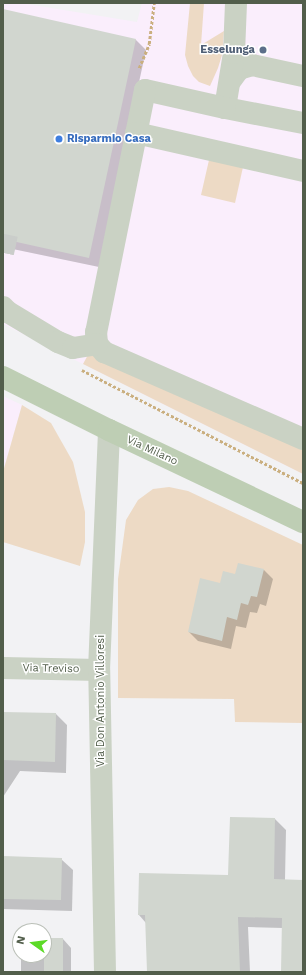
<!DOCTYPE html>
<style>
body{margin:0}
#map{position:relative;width:306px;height:975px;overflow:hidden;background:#f2f2f4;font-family:"Work Sans",sans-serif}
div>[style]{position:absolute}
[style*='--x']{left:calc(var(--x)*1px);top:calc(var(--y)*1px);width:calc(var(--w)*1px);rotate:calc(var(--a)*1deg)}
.commercial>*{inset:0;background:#faeefc}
.green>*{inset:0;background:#eddac5}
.shadow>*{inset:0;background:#0003}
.building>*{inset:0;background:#d1d6cf}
.minor-tunnel>*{height:22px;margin-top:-11px;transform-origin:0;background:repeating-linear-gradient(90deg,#cacdca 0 22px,transparent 0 33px)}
.path>*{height:2.5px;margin-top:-1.25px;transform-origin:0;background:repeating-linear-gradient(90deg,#caaf7f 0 3px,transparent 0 5px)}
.minor>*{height:22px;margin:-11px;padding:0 11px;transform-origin:11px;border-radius:11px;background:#cad2c4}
.major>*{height:22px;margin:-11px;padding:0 11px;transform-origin:11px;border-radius:11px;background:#beceb4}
.dots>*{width:11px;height:11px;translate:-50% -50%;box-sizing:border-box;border:2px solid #fff;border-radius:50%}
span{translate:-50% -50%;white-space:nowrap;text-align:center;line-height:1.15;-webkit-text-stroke:3px #fff;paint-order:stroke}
.service-label{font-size:11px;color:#4e5e75;font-weight:700}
.right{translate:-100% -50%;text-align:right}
.shop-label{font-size:11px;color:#366cbe;font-weight:700}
.left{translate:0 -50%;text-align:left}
.street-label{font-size:11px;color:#525e4b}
.frame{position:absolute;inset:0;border:4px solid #525e4b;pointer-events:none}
.north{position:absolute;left:12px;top:923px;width:40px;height:40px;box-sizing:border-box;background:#fff;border:1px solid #babfb7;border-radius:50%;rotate:284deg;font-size:11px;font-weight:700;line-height:16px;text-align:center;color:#525e4b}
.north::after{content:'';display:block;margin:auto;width:14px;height:18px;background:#5cda27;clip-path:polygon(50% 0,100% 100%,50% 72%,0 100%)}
</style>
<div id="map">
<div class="commercial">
<i style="clip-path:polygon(3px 3px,21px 3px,137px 22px,142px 3px,303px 3px,303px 474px,3px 324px)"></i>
<i style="clip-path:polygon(3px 396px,22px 405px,3px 472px)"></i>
</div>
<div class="green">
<i style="clip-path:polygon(190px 3px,204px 3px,201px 45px,224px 31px,222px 55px,218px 68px,210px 86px,199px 82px,193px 76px,188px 66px,185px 55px)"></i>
<i style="clip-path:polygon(209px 160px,243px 167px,235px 203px,201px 195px)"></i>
<i style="clip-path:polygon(89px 353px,303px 448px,303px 474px,83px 364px)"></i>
<i style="clip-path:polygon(22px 405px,51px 423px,73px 462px,85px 512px,85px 542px,80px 566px,3px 542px,3px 472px)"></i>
<i style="clip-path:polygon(169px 487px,188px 491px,303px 545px,303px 723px,235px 722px,234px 699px,118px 698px,118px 579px,126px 520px,138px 500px,153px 489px)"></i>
</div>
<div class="shadow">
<i style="clip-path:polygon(3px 10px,136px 40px,146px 50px,99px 267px,3px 247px)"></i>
<i style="clip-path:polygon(264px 570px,273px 579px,266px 606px,260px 604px,257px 613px,250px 612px,246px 628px,236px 626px,231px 649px,198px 641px,189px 632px,221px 585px,236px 575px)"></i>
<i style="clip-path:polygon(3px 713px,56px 714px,67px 725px,66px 773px,20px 771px,3px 797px)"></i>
<i style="clip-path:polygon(275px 819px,286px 830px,285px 880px,303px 881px,303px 972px,282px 972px,283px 928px,248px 927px,250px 972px,148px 972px,146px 923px,139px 915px,229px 876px)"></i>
<i style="clip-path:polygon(3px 857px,61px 859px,73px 870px,72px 911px,3px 909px)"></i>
<i style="clip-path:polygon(44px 939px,63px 939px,71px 948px,71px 972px,21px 972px,21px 955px,44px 955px)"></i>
</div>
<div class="building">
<i style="clip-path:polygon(3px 9px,136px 39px,89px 258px,3px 239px)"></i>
<i style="clip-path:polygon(238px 563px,264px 569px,257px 597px,251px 596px,248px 605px,241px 603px,237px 620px,227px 617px,222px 641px,188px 632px,200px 578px,220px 583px,223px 571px,235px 574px)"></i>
<i style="clip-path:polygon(3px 712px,56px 713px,55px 762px,3px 760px)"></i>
<i style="clip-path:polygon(230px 817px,275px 818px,274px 879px,303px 880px,303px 972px,281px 972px,282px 918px,238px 917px,240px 972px,147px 972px,145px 915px,138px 915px,139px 873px,228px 875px)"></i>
<i style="clip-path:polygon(3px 856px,62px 858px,61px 900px,3px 899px)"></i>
<i style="clip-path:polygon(44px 938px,63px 938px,63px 972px,44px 972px)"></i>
</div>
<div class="minor-tunnel">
<i style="--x:3;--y:253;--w:19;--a:-78"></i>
</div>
<div class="path">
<i style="--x:139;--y:68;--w:26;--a:-67"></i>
<i style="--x:149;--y:44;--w:41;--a:-83"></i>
<i style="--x:82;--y:370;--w:248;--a:27.1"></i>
</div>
<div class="minor">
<i style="--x:231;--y:80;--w:14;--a:-54"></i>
<i style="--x:239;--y:69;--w:14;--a:-17"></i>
<i style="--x:252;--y:65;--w:52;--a:12.2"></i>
<i style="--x:225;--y:108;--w:56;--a:-80.7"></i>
<i style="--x:234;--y:53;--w:50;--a:-87.7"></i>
<i style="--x:303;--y:123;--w:79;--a:-169.1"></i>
<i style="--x:225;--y:108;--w:82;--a:-167.3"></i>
<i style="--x:145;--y:90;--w:247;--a:101.4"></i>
<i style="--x:96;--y:332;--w:12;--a:85"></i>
<i style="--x:97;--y:344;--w:11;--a:49"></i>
<i style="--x:104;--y:352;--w:217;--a:23.6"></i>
<i style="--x:136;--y:133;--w:171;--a:12.8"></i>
<i style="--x:3;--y:307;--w:7;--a:45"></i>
<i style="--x:8;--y:312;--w:58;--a:31"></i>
<i style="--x:58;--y:342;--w:16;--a:22"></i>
<i style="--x:73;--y:348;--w:24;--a:-9"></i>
<i style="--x:3;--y:668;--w:96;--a:1.2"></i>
<i style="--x:105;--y:972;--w:302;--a:-91.1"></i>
<i style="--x:99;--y:670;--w:240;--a:-87.6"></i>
</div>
<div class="major">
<i style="--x:3;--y:377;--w:119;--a:26.6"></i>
<i style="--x:109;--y:430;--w:215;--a:25.4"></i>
</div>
<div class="dots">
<i style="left:263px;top:50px;background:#5c6f8a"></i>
<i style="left:59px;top:139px;background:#3f7fe0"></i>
</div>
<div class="service-label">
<span class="right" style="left:255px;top:50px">Esselunga</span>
</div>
<div class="shop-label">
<span class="left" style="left:67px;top:139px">Risparmio Casa</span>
</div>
<div class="street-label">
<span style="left:152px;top:451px;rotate:25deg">Via Milano</span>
<span style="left:51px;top:669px;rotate:1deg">Via Treviso</span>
<span style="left:101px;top:701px;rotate:-90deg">Via Don Antonio Villoresi</span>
</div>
<div class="frame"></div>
<div class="north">N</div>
</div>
